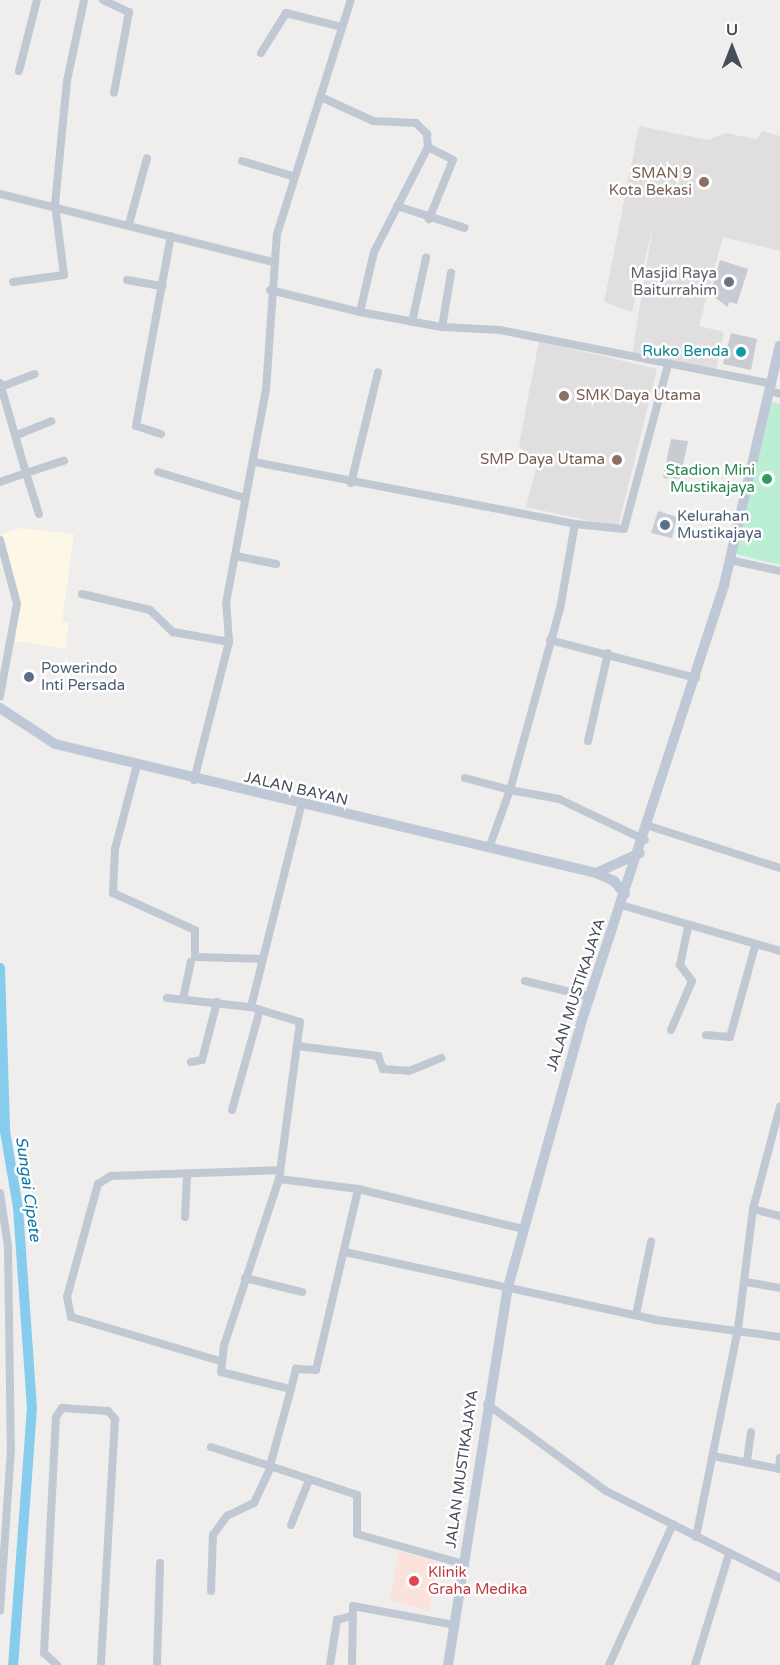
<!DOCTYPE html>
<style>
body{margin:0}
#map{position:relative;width:780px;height:1665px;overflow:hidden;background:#f0eded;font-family:"Varela Round",sans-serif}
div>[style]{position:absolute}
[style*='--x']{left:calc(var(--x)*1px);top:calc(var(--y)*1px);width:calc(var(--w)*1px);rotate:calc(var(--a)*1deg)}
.commercial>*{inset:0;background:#fcf8e5}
.education>*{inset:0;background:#e1dedf}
.medical>*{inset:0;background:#fbe2dc}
.green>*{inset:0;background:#baefd4}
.canal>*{height:10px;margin:-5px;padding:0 5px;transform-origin:5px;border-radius:5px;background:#86ccec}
.building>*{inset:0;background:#c9cbd3}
.minor>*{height:8px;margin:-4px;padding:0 4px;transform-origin:4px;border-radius:4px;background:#c0c8d3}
.secondary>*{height:10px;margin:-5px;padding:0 5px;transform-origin:5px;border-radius:5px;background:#bfc8d7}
.dots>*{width:16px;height:16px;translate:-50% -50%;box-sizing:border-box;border:3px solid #fff;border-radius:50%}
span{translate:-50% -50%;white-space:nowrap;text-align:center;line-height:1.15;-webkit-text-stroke:5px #fff;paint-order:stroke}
.education-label{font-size:15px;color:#785e54}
.right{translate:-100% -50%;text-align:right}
.left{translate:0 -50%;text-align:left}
.worship-label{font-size:15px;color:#5b616d}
.culture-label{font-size:15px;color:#0d838f}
.leisure-label{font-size:15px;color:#27864d}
.service-label{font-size:15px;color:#4e5e75}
.street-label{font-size:15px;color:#454e5b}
.health-label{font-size:15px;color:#be3a42}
.water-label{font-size:16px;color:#0b76a8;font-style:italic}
.north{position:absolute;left:702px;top:18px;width:60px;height:60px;-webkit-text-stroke:4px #fff;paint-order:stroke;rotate:0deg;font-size:16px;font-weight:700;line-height:24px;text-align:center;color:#454e5b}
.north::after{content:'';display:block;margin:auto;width:21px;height:27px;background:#454e5b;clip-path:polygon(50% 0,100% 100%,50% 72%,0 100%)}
</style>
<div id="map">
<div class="commercial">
<i style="clip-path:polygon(21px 528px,74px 534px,62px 622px,69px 623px,65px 649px,15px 641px,19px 595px,1px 534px)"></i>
</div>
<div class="education">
<i style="clip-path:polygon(639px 126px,708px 140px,725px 133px,757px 139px,762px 131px,780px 136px,780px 251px,723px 237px,699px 326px,724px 332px,716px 369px,632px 354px,653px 225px,632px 312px,604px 302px)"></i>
<i style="clip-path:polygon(539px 341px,657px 369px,618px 527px,526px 507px,537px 466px,519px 445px)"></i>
</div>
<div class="medical">
<i style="clip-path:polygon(399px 1551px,437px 1562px,429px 1611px,390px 1600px)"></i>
</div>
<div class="green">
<i style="clip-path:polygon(772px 402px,780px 404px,780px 565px,736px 554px)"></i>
</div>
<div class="canal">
<i style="--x:0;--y:968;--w:163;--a:88.2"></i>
<i style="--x:5;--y:1131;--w:78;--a:80.4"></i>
<i style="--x:18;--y:1208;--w:200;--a:86"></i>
<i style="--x:32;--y:1408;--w:258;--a:94.2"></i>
</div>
<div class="building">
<i style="clip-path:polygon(720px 260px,748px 269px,737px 304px,729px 302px,728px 307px,710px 294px)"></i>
<i style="clip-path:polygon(731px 333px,757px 339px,751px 370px,723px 364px)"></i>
<i style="clip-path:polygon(671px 439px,688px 441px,680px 479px,663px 478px)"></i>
<i style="clip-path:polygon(658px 511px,677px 517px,672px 538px,651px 533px)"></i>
</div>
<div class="minor">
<i style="--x:103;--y:0;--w:29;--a:25"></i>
<i style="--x:129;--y:12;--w:82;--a:100.5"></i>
<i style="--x:261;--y:53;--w:47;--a:-58"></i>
<i style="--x:286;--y:13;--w:58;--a:14"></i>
<i style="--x:19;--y:71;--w:73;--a:-75.8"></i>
<i style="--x:323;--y:98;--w:55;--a:24.7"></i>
<i style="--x:373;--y:121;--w:43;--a:2.7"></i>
<i style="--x:416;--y:123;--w:16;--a:45"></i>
<i style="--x:427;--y:134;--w:13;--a:86"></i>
<i style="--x:242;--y:161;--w:52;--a:16.7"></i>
<i style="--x:0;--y:194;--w:281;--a:14"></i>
<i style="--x:397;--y:206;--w:71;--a:17.9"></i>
<i style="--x:129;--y:224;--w:68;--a:-74.7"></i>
<i style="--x:127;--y:280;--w:36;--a:10"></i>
<i style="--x:13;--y:282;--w:51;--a:-7.8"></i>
<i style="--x:64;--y:275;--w:71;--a:-97.3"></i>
<i style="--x:55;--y:205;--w:125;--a:-84.5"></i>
<i style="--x:67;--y:81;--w:83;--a:-78.1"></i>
<i style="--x:270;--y:290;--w:93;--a:13.7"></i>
<i style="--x:360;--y:312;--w:83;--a:10.4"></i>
<i style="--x:442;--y:327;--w:58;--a:3"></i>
<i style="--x:500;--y:330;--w:277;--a:11.2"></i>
<i style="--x:360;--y:312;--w:62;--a:-76.9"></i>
<i style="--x:374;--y:252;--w:118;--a:-62.8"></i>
<i style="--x:428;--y:147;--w:28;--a:27"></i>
<i style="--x:453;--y:160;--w:64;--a:112.1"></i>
<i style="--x:412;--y:322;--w:66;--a:-77.7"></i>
<i style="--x:442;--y:327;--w:55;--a:-80.5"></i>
<i style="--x:0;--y:383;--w:94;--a:73.9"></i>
<i style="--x:26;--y:473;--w:28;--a:161"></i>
<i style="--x:1;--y:387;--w:36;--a:-21"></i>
<i style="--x:771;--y:391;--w:9;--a:18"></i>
<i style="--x:161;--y:434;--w:26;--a:-162"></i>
<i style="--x:136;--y:426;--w:193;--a:-79.6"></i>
<i style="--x:17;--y:435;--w:37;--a:-22"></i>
<i style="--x:254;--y:462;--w:327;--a:10.9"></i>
<i style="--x:575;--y:524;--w:49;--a:5.8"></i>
<i style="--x:624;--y:529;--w:170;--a:-75"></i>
<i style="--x:158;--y:472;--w:91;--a:16.6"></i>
<i style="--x:351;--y:483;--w:114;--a:-76.3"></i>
<i style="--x:39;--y:514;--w:43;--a:-107.6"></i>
<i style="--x:26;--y:473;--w:40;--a:-18"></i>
<i style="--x:0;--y:540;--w:66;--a:75.1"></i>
<i style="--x:17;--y:604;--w:94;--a:100.5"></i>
<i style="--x:236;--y:556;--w:41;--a:11.3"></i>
<i style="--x:730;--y:560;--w:51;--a:12.4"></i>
<i style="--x:82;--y:594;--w:70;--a:13.2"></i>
<i style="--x:150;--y:610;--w:32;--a:44"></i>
<i style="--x:173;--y:632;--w:57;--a:10.1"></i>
<i style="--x:550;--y:640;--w:151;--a:14.6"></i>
<i style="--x:588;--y:741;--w:90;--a:-77.2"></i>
<i style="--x:137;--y:765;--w:87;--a:104.7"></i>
<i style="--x:115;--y:849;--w:44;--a:92.6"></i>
<i style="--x:113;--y:893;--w:90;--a:24.3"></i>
<i style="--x:195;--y:930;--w:27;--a:90"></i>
<i style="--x:195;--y:957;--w:67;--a:1.7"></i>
<i style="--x:465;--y:778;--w:47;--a:14.9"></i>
<i style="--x:510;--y:790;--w:188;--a:-74.6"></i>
<i style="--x:560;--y:609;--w:86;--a:-80"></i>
<i style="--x:194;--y:780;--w:142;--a:-75.8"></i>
<i style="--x:229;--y:642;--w:39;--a:-94"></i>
<i style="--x:226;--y:603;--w:217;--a:-79.4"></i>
<i style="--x:266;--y:390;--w:156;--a:-86"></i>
<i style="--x:277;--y:234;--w:245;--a:-72.5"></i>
<i style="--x:649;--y:826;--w:138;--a:17.8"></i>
<i style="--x:489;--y:848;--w:62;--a:-70.1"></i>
<i style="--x:510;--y:790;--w:50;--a:10.4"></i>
<i style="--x:559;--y:799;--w:95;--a:25.5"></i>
<i style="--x:621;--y:905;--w:166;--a:16.1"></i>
<i style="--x:525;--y:981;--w:68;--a:13.6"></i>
<i style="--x:167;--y:998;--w:84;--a:6.1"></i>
<i style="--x:251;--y:1007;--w:51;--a:17"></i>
<i style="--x:300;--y:1022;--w:158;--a:97.6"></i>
<i style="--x:279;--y:1179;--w:175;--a:108.3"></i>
<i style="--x:224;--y:1345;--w:27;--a:96"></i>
<i style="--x:221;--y:1372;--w:72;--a:13.7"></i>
<i style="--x:291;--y:1389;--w:80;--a:105.3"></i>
<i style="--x:270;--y:1466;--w:92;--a:18.4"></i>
<i style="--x:357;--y:1495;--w:39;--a:90"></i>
<i style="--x:357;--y:1534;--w:110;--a:15.8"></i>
<i style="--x:183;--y:999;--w:38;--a:-78"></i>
<i style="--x:251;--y:1007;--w:207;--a:-76"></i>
<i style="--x:671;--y:1030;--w:53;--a:-66.8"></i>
<i style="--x:692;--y:981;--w:20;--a:-127"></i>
<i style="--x:680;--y:965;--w:38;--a:-78"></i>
<i style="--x:706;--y:1035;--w:24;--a:5"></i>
<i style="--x:730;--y:1037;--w:94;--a:-74.6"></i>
<i style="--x:297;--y:1046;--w:82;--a:7"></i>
<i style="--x:378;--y:1056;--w:14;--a:69"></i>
<i style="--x:383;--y:1069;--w:26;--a:4"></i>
<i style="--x:409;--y:1071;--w:35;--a:-22"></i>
<i style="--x:191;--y:1062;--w:11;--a:-10"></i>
<i style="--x:202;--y:1060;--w:60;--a:-75.5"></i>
<i style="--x:232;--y:1110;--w:104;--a:-74.4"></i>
<i style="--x:279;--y:1179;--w:80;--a:7.2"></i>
<i style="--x:358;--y:1189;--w:170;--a:13.6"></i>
<i style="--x:0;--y:1193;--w:54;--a:81.4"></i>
<i style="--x:8;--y:1246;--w:203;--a:89.2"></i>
<i style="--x:11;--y:1449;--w:162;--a:93.9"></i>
<i style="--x:753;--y:1209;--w:28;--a:15"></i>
<i style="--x:185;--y:1217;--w:41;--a:-87.2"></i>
<i style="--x:345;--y:1252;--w:318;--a:12.3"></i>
<i style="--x:656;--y:1320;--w:125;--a:7.8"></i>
<i style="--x:245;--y:1278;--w:59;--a:13.8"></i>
<i style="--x:746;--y:1282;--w:35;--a:10"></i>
<i style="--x:636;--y:1315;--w:75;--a:-78.4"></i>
<i style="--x:220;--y:1361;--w:155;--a:-163.5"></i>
<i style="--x:71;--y:1317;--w:20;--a:-101"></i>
<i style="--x:67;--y:1297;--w:117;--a:-74.7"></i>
<i style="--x:98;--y:1184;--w:15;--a:-32"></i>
<i style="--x:111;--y:1176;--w:168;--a:-2"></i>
<i style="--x:291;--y:1389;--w:21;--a:-76"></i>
<i style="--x:296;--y:1369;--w:20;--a:3"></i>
<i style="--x:316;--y:1370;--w:186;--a:-76.9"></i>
<i style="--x:487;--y:1404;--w:147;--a:36.2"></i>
<i style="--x:606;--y:1491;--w:195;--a:26.6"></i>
<i style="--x:211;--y:1447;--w:62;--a:17.9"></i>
<i style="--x:713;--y:1456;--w:68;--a:11"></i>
<i style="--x:747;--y:1461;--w:29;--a:-82"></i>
<i style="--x:779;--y:1469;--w:11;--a:-85"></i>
<i style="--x:291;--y:1525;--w:48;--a:-68.2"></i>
<i style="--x:696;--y:1537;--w:212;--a:-78.6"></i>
<i style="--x:738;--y:1329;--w:121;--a:-82.9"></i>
<i style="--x:753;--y:1209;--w:106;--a:-75.2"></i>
<i style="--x:211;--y:1591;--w:56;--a:-88"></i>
<i style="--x:213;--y:1535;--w:24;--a:-54"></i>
<i style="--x:227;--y:1516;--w:30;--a:-26"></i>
<i style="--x:254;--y:1503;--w:40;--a:-65"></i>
<i style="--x:57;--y:1665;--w:18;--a:-137"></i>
<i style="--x:44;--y:1653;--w:236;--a:-87.1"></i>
<i style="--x:56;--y:1417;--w:11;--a:-56"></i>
<i style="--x:62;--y:1408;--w:46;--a:3.7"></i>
<i style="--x:108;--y:1411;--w:11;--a:49"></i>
<i style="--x:115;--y:1419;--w:246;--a:93.3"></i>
<i style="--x:157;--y:1665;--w:102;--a:-88.3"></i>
<i style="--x:330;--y:1665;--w:46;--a:-81.2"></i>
<i style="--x:337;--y:1620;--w:16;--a:-15"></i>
<i style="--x:352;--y:1665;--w:59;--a:-89"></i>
<i style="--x:353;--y:1606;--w:104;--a:10.6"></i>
<i style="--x:609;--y:1665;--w:155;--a:-65.6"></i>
<i style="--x:695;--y:1665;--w:116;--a:-73"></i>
</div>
<div class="secondary">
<i style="--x:0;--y:708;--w:66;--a:33.2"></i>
<i style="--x:55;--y:744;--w:556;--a:13.41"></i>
<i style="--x:596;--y:873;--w:20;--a:24"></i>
<i style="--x:614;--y:881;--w:17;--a:50"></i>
<i style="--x:596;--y:873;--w:48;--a:-24.4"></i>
<i style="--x:448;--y:1665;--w:383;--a:-81"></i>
<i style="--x:508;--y:1287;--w:277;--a:-74.5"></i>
<i style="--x:582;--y:1020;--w:458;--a:-71.9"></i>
<i style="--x:724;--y:585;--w:246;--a:-76.9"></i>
</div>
<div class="dots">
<i style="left:704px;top:182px;background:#8d6e63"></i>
<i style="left:729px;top:282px;background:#6b7280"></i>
<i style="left:741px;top:352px;background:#0f9aa8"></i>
<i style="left:564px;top:396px;background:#8d6e63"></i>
<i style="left:617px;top:460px;background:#8d6e63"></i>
<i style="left:767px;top:479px;background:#2e9e5b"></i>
<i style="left:665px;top:525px;background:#5c6f8a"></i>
<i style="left:29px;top:677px;background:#5c6f8a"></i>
<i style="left:414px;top:1581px;background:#e0444e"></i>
</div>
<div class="education-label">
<span class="right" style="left:692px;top:182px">SMAN 9<br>Kota Bekasi</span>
<span class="left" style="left:576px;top:396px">SMK Daya Utama</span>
<span class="right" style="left:605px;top:460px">SMP Daya Utama</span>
</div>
<div class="worship-label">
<span class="right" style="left:717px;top:282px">Masjid Raya<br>Baiturrahim</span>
</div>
<div class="culture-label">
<span class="right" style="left:729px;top:352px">Ruko Benda</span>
</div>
<div class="leisure-label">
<span class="right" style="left:755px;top:479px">Stadion Mini<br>Mustikajaya</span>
</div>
<div class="service-label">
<span class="left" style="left:677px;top:525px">Kelurahan<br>Mustikajaya</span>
<span class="left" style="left:41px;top:677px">Powerindo<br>Inti Persada</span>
</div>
<div class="street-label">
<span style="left:296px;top:789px;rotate:13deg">JALAN BAYAN</span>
<span style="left:576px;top:995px;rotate:-72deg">JALAN MUSTIKAJAYA</span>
<span style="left:462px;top:1469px;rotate:-82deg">JALAN MUSTIKAJAYA</span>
</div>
<div class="health-label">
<span class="left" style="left:428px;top:1581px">Klinik<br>Graha Medika</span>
</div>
<div class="water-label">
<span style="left:28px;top:1189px;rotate:82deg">Sungai Cipete</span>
</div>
<div class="north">U</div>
</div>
